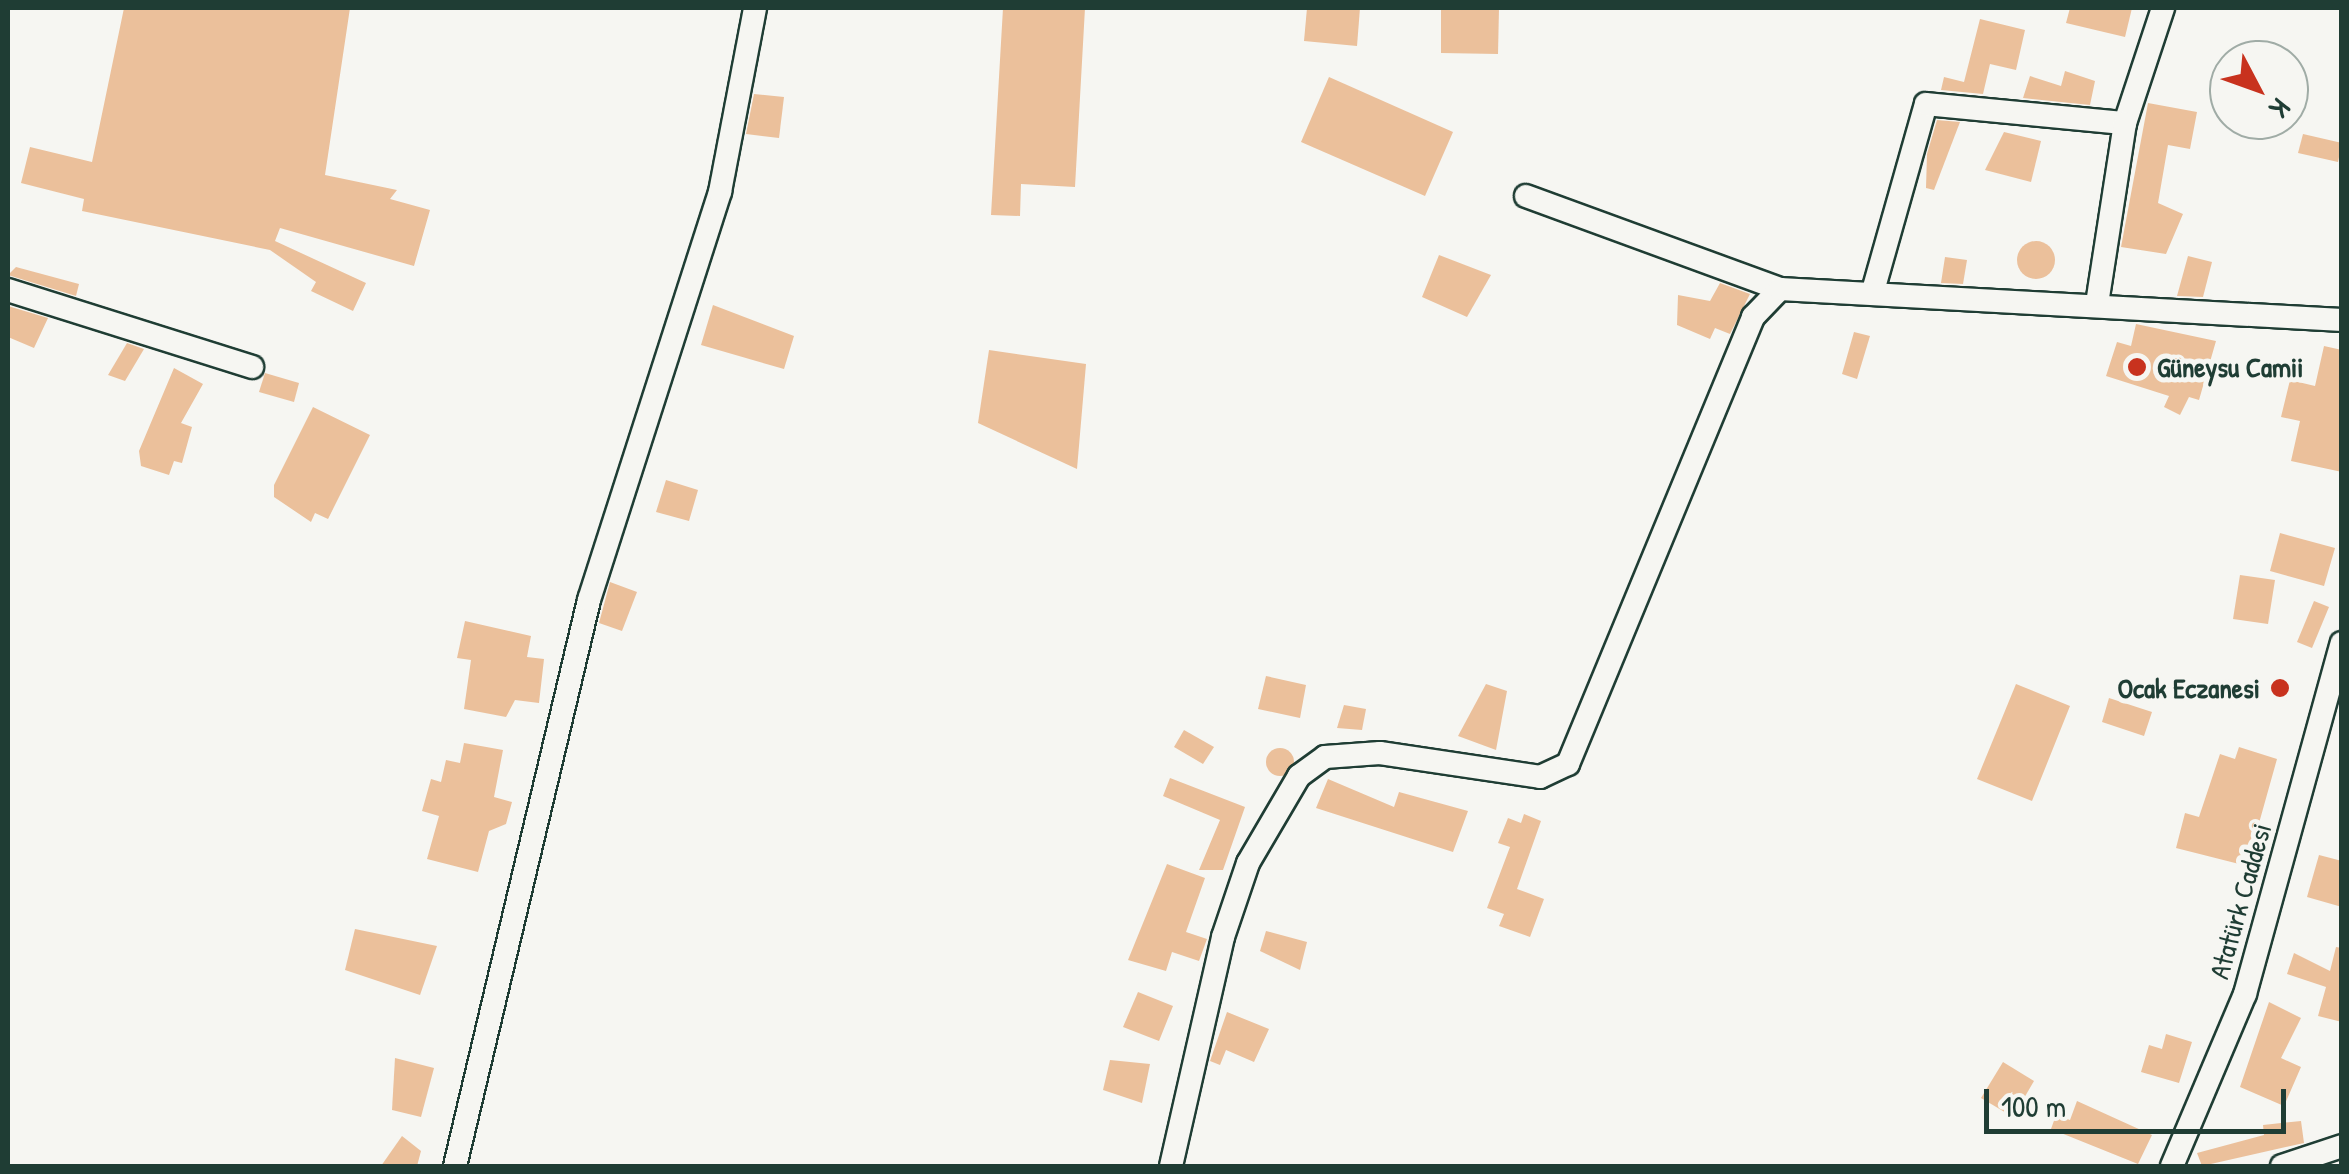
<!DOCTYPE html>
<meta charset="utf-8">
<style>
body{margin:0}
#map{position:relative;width:2349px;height:1174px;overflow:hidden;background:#f6f6f2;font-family:"Patrick Hand",sans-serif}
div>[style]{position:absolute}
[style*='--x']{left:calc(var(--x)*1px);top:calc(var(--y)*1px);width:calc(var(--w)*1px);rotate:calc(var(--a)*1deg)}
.building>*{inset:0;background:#ebc09b}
.round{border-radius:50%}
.roads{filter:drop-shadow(2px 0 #1f3d34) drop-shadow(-2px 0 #1f3d34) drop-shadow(0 2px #1f3d34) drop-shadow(0 -2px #1f3d34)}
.minor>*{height:22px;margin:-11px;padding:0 11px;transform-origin:11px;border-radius:11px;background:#f6f6f2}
.dots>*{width:28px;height:28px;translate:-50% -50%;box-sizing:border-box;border:5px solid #f6f6f2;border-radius:50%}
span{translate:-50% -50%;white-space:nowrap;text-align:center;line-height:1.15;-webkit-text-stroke:10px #f6f6f2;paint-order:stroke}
.poi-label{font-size:28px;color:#1f3d34;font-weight:700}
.left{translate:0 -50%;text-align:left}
.right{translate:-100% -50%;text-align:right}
.street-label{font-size:28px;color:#1f3d34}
.frame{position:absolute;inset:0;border:10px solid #1f3d34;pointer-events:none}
.north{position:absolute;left:2209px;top:40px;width:100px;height:100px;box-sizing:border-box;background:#f6f6f2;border:2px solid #a0aca6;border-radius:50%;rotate:131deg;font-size:28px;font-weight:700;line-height:40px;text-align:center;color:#1f3d34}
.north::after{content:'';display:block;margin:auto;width:35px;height:45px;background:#c8321e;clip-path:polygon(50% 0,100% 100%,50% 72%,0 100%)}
.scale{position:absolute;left:1984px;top:1089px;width:302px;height:45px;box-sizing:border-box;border:5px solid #1f3d34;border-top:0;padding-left:12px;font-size:30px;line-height:35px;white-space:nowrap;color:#1f3d34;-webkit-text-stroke:8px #f6f6f2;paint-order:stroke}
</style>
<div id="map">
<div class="building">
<i style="clip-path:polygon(124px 8px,350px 8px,325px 175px,397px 190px,390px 199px,430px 210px,414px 266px,280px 228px,275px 241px,366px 283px,353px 311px,311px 291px,316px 282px,270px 250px,82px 211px,84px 199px,21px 183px,30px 147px,92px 162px)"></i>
<i style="clip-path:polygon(1003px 8px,1085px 8px,1075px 187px,1021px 184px,1020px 216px,991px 215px)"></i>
<i style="clip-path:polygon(1307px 8px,1360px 8px,1357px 46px,1304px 41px)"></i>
<i style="clip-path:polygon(1441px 8px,1499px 8px,1498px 54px,1441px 53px)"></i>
<i style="clip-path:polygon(2070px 8px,2132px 8px,2125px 37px,2066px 23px)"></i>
<i style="clip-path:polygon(1980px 19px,2025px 30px,2016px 70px,1990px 64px,1983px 94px,1941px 90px,1944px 77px,1964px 82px)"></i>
<i style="clip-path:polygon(2065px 71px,2095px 81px,2090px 105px,2023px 98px,2030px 76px,2061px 86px)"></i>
<i style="clip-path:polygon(1329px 77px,1453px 132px,1425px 196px,1301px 142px)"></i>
<i style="clip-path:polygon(754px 94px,784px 97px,779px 138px,746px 134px)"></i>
<i style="clip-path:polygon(2148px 103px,2197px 112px,2190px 149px,2168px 145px,2158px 203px,2183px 214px,2166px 254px,2121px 247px)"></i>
<i style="clip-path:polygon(1937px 120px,1960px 122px,1934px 190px,1926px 188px,1927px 154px)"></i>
<i style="clip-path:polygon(2004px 132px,2041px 141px,2031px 182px,1985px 170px)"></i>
<i style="clip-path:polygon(2303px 134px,2342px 143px,2338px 162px,2298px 153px)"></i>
<i class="round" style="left:2017px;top:241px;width:38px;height:38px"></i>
<i style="clip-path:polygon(1439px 255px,1491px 275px,1467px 317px,1422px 297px)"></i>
<i style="clip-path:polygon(2188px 256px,2212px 262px,2203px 297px,2177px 296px)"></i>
<i style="clip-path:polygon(1945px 257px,1967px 260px,1963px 284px,1941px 283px)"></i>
<i style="clip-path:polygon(16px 267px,79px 284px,76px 296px,8px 275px)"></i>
<i style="clip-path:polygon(1720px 283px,1750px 294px,1730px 334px,1715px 328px,1710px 339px,1677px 325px,1678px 295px,1710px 301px)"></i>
<i style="clip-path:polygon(713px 305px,794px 336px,784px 369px,701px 345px)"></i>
<i style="clip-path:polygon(8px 306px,48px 318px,34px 348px,8px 337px)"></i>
<i style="clip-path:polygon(2136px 324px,2216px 341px,2199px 400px,2189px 397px,2180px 415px,2164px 407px,2169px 396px,2106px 376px,2117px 342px,2131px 346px)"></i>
<i style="clip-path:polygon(1854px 332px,1870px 336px,1857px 379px,1842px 374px)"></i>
<i style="clip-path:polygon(127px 343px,144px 349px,125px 381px,108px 375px)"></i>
<i style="clip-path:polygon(2324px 346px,2342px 350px,2342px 472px,2291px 461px,2300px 421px,2281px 417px,2290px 380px,2315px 386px)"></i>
<i style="clip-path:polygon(989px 350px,1086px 364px,1077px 469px,978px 423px)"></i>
<i style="clip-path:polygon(174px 368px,203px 384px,181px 423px,192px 427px,182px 463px,174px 461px,169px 475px,141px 466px,139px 451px)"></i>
<i style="clip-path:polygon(265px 373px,299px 383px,294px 402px,259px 392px)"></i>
<i style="clip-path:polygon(313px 407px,370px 435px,328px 519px,315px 513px,311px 522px,274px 497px,274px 485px)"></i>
<i style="clip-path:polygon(666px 480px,698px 490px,689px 521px,656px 512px)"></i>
<i style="clip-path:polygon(2280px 533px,2335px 548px,2324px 586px,2270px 571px)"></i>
<i style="clip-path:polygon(2240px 575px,2275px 580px,2268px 624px,2233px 619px)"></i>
<i style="clip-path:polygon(610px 582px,637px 592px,622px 631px,599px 623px)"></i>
<i style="clip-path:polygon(2314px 601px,2329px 607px,2312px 648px,2297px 642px)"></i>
<i style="clip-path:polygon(465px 621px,531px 636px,527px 657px,544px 659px,539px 703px,515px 700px,506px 717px,464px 709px,471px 660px,457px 658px)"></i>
<i style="clip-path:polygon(1266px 676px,1306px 685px,1300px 718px,1258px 709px)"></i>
<i style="clip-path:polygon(1486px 684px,1507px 691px,1496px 750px,1458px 736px)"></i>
<i style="clip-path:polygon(2016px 684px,2070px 706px,2032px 801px,1977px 779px)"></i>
<i style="clip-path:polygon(2109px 698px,2152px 712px,2144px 736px,2102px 722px)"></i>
<i style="clip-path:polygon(1344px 705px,1366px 709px,1362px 730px,1337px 728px)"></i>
<i style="clip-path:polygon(1184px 730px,1214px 747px,1203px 764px,1174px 747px)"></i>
<i style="clip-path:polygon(464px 743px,503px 750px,494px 797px,512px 802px,506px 824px,489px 831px,478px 872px,427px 859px,439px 816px,422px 811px,431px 779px,441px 782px,446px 760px,460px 763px)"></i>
<i style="clip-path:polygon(2239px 747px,2277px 759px,2247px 866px,2176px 848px,2185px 813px,2199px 817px,2220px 754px,2235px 759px)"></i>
<i class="round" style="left:1266px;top:748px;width:28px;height:28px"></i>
<i style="clip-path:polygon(1170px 778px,1245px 807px,1223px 870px,1199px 870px,1220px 820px,1163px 796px)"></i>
<i style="clip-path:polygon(1328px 779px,1394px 807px,1399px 792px,1468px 811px,1453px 852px,1316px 808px)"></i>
<i style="clip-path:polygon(1524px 814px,1541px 821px,1517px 889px,1544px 899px,1530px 937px,1499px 926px,1504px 914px,1487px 908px,1510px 847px,1498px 843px,1508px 818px,1521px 823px)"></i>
<i style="clip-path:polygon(2319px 855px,2342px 861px,2342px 907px,2307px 897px)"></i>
<i style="clip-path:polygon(1167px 864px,1205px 878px,1186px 932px,1207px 939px,1199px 961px,1172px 952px,1166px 971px,1128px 960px)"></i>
<i style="clip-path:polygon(355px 929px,437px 946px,420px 995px,345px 970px)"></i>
<i style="clip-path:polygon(1266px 931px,1307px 942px,1300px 970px,1260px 951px)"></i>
<i style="clip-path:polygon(2336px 947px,2342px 948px,2342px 1022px,2318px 1016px,2326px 987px,2287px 974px,2294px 953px,2330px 971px)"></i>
<i style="clip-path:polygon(1138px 992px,1173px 1006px,1159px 1041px,1123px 1027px)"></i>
<i style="clip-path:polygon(2269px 1002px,2301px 1018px,2281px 1058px,2301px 1067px,2284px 1106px,2240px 1087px)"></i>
<i style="clip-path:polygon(1227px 1012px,1269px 1029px,1254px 1062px,1226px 1050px,1220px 1065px,1210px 1061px)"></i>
<i style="clip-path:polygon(2166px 1034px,2192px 1042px,2179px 1083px,2141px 1072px,2149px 1045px,2162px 1049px)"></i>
<i style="clip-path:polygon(395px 1058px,434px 1068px,421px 1117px,392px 1110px)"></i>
<i style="clip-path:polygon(1110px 1060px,1150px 1064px,1142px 1103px,1103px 1090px)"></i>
<i style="clip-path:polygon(2003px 1062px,2034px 1081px,2013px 1117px,1981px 1098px)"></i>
<i style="clip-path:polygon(2077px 1101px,2152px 1135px,2138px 1164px,2051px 1129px,2056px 1115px,2070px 1120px)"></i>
<i style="clip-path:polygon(2301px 1121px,2304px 1143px,2202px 1166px,2197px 1153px,2264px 1135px,2263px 1125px)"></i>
<i style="clip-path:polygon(402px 1136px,421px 1151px,417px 1166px,381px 1166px)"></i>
</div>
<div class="roads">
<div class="minor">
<i style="--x:2125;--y:123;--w:121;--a:-71.7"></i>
<i style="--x:1526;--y:196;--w:270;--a:20.1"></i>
<i style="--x:8;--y:290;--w:256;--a:17.5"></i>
<i style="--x:1873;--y:291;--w:194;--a:-74.2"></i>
<i style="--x:1926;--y:104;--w:200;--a:5.5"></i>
<i style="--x:2125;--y:123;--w:182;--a:98.8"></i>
<i style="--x:455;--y:1166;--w:582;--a:-76.68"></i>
<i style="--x:589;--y:600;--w:429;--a:-72.2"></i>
<i style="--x:720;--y:192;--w:187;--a:-79.2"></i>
<i style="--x:1171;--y:1166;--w:235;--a:-77.2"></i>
<i style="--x:1223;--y:937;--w:78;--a:-71.3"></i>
<i style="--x:1248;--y:863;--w:101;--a:-59.6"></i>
<i style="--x:1299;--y:776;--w:32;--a:-36"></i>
<i style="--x:1325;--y:757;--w:55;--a:-4.2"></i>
<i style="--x:1380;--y:753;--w:162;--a:8.5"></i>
<i style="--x:1540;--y:777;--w:31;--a:-25"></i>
<i style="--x:1568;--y:764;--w:484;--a:-67.5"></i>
<i style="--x:1753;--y:317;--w:39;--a:-46"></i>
<i style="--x:1780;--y:289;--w:563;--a:3.16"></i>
<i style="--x:2172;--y:1166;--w:187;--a:-67"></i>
<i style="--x:2245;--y:994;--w:364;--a:-74.6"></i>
<i style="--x:2282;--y:1166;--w:63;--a:-18.4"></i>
</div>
</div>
<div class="dots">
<i style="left:2137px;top:367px;background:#c8321e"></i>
<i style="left:2280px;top:688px;background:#c8321e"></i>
</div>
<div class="poi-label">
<span class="left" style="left:2157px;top:367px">Güneysu Camii</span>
<span class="right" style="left:2260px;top:688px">Ocak Eczanesi</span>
</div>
<div class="street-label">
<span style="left:2240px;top:901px;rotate:-74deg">Atatürk Caddesi</span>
</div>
<div class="frame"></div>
<div class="north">K</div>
<div class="scale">100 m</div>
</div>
